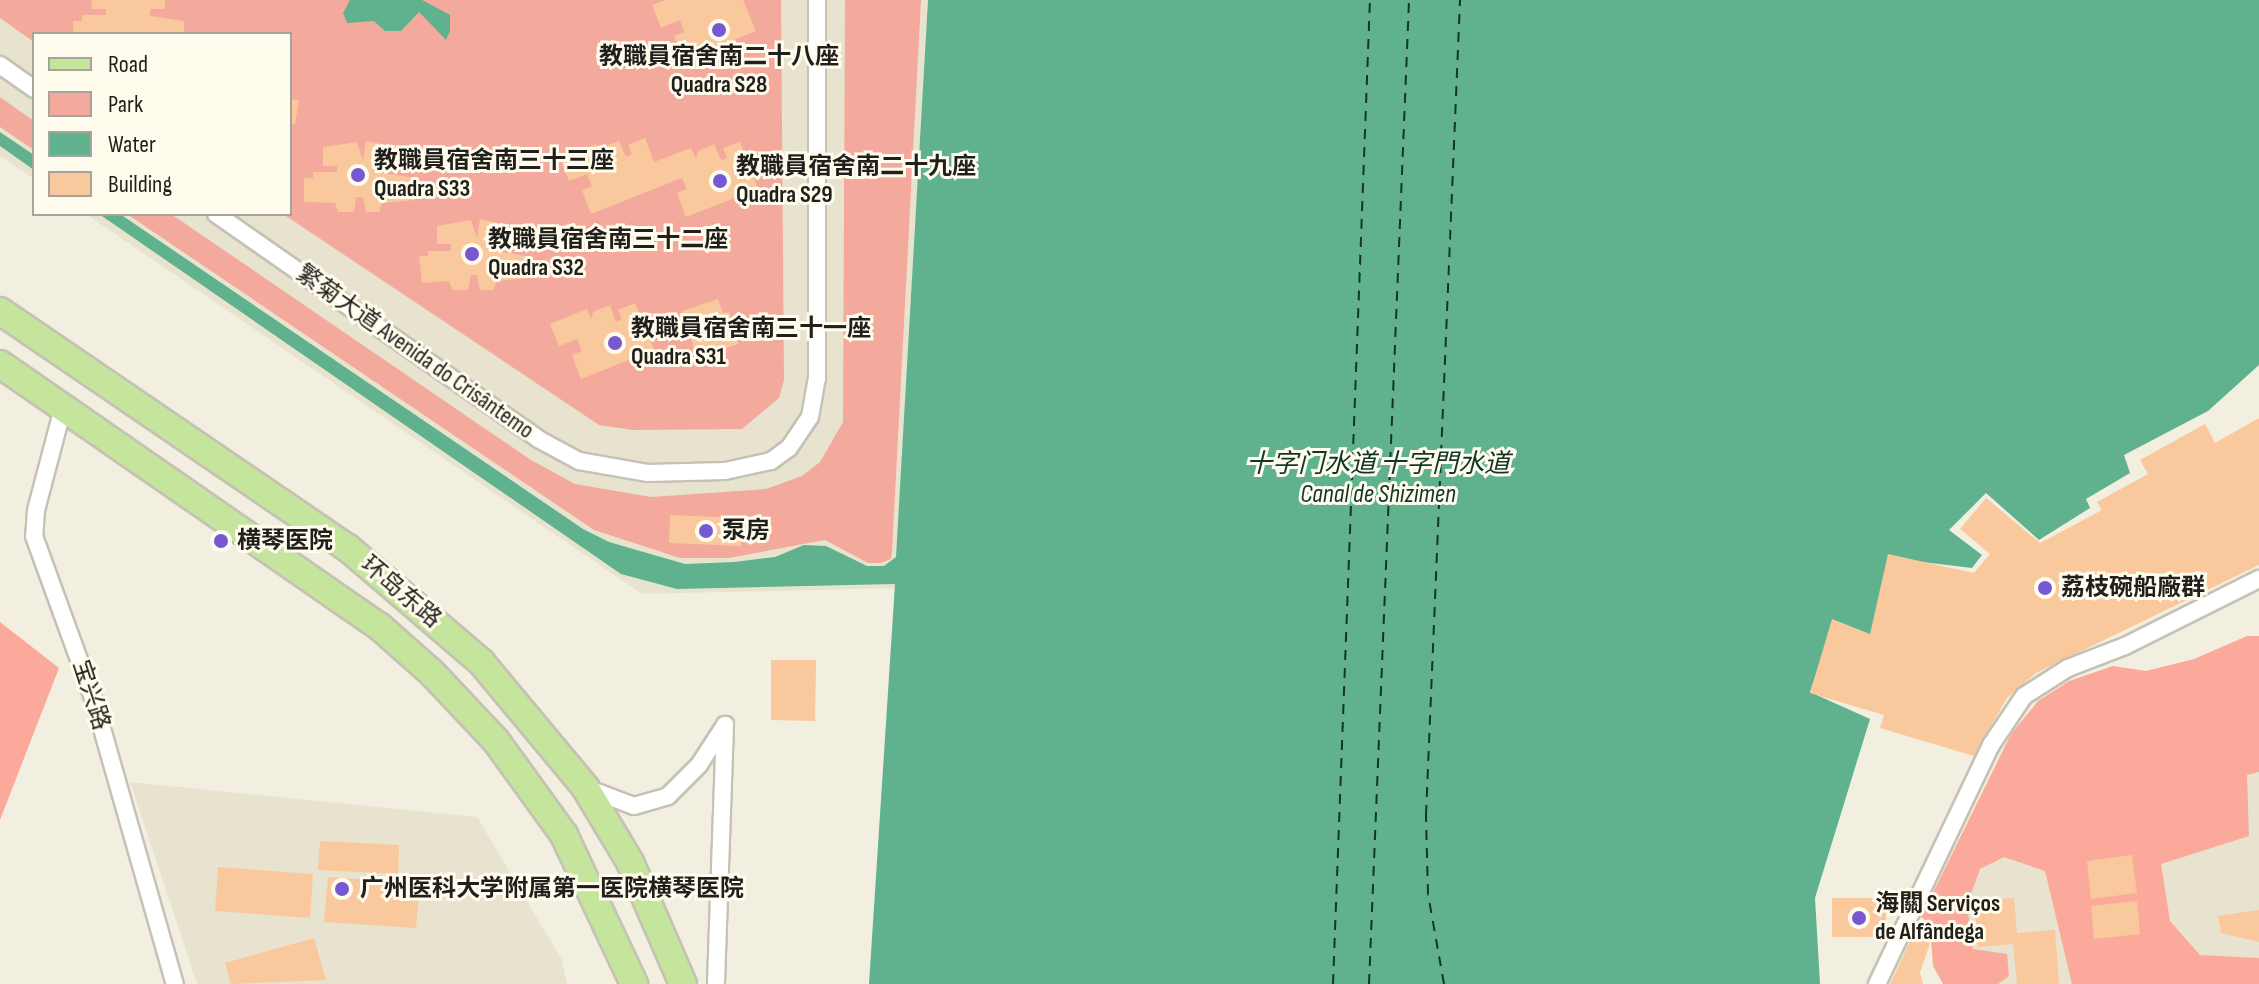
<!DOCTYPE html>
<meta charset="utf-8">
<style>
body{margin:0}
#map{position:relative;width:2259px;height:984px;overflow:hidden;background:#f2efe1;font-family:"Sofia Sans Condensed","Noto Sans SC",sans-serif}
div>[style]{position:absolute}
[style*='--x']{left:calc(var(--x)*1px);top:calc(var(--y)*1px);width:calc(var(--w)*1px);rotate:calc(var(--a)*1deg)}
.built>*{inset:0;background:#e8e3ce}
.green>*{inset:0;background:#f3a99c}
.forest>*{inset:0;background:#fba99a}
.water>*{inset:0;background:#5fb28d}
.ferry>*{height:2px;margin-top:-1px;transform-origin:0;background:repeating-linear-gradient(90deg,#113627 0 10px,transparent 0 18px)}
.building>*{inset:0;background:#f9c89d}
.roads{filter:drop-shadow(2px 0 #c5c2b5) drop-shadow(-2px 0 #c5c2b5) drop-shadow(0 2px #c5c2b5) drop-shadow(0 -2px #c5c2b5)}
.minor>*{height:16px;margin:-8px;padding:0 8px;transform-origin:8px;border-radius:8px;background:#fff}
.primary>*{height:26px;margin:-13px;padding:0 13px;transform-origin:13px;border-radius:13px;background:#c4e59b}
.dots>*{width:22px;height:22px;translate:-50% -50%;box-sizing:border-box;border:4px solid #fffcee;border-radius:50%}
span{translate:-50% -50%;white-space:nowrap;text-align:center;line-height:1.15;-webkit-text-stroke:6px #fffcee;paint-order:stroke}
.poi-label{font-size:24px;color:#211f1b;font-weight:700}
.left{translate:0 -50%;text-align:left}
.street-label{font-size:24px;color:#211f1b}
.water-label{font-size:26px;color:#113627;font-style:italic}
.legend{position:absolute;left:32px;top:32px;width:260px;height:184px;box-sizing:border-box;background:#fffcee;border:2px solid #a6a49a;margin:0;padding:10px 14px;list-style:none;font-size:24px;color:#211f1b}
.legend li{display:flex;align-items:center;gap:16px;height:40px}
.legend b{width:40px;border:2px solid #a6a49a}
</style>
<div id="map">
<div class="built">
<i style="clip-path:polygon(0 0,928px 0,895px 588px,642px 594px,86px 214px,290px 214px,290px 34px,34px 34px,34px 179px,0 156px)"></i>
<i style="clip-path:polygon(2259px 699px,2259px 984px,1972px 984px,1943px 886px)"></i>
<i style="clip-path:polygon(130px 782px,477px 817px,562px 960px,567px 984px,197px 984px)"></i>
</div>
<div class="green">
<i style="clip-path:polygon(0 0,781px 0,784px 380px,779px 398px,742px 429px,633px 430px,599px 425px,283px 214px,290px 214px,290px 34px,34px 34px,34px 42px,0 18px)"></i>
<i style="clip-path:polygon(845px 0,921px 0,892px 551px,891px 559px,880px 563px,868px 563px,825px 540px,729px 558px,680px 558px,594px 530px,127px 214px,171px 214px,531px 460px,575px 484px,651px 497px,766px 489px,802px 476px,820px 462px,843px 422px)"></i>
<i style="clip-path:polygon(0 97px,34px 121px,34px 150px,0 127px)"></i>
</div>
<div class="forest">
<i style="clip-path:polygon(0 622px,59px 668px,0 820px)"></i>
<i style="clip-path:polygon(2247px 636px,2259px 636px,2259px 772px,2247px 775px,2249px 836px,2161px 864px,2170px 921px,2200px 955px,2259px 958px,2259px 984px,2072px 984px,2045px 871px,2004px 857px,1980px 869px,1967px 905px,1973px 949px,2007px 954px,2009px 976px,1998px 984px,1943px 984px,1933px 966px,1930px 924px,1921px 917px,2011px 734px,2038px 701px,2069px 681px,2113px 666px,2146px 671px,2194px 659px)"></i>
</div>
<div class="water">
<i style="clip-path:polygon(350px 0,422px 0,450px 15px,450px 31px,446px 40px,419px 12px,401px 31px,385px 31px,374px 21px,347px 23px,343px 13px)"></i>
<i style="clip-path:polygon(928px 0,2259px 0,2259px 365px,2208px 411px,2124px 455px,2130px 473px,2086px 499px,2090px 508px,2039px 540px,1986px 493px,1949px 530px,1982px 555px,1972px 568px,1889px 558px,1925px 652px,1833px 624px,1810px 692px,1870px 719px,1815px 898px,1820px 984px,869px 984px,895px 584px,677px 589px,621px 574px,99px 214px,120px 214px,583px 529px,609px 542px,685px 564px,734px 562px,775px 557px,804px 545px,826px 546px,867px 566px,884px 566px,896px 557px)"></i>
<i style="clip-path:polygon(0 132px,34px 155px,34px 170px,0 146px)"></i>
</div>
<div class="ferry">
<i style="--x:1333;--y:984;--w:985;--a:-87.85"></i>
<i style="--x:1369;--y:984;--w:985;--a:-87.67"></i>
<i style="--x:1444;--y:984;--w:91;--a:-100.1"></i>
<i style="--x:1428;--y:894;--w:79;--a:-91.5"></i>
<i style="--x:1426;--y:815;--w:816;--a:-87.61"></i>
</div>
<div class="building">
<i style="clip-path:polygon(92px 0,165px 0,165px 9px,150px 9px,150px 16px,184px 21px,184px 34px,73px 34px,73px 21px,82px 21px,82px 15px,106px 15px,106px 9px,91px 9px)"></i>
<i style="clip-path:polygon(665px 0,743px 0,756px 31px,684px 60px,674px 36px,684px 32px,680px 20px,661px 28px,652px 5px)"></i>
<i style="clip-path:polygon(290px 99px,299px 100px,295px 124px,290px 124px)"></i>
<i style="clip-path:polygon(645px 138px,654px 162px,691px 148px,696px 159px,698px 151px,714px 144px,721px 160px,727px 158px,723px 148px,740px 142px,758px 189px,686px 217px,677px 193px,687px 189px,682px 178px,591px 214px,582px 190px,592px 186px,587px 174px,569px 181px,560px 159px,596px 144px,601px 155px,603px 147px,619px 141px,626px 157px,632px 154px,628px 145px)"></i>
<i style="clip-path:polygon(366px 141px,397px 147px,397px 166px,382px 166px,382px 173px,415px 178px,415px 200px,382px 203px,379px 212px,366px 212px,363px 197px,356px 197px,354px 212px,338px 212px,335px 203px,304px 202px,304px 178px,313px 178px,313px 172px,337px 172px,337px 166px,323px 166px,323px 147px,357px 142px,363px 160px)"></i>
<i style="clip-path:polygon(480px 219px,511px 226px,511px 244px,496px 244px,496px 251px,530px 257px,529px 278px,497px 281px,493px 290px,480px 290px,477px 275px,471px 275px,468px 290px,452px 290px,449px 281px,422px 283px,419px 256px,428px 256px,428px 251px,451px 251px,451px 244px,437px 244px,437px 226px,471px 220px,477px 238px)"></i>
<i style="clip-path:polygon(718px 299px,723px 313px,729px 312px,739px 344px,697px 357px,682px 311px)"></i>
<i style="clip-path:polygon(635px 303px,654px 350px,581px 379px,572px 355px,582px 351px,577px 339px,559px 346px,550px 324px,587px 309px,591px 320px,593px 312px,610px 305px,616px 322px,622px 319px,618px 310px)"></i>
<i style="clip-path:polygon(2259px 418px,2259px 565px,2036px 673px,2007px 698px,1974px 756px,1880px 728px,1884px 715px,1810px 693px,1832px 619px,1870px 634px,1888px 554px,1974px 573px,1990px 554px,1960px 529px,1986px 498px,2040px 543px,2102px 510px,2097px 502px,2148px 474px,2140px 460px,2205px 424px,2215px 443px)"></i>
<i style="clip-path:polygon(670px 515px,742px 518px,741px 546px,669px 543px)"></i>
<i style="clip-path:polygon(771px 660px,816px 660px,815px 721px,771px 720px)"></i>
<i style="clip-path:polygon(320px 841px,399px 845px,398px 874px,318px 870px)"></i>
<i style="clip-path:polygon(2132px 855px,2137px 893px,2091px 899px,2087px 861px)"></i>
<i style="clip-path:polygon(218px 867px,313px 874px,310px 918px,215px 911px)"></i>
<i style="clip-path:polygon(328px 877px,420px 883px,416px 928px,324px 922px)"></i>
<i style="clip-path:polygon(1832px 898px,1886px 898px,1886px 937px,1832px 937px)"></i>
<i style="clip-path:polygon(2014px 898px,2017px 933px,2055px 930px,2059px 984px,2017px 984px,2013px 944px,1978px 947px,1974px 901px)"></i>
<i style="clip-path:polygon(2137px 901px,2140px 934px,2094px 939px,2091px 906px)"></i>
<i style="clip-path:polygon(2259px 910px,2259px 942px,2221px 933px,2218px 916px)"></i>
<i style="clip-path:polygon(1912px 937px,1930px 943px,1920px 973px,1923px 984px,1890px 984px)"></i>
<i style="clip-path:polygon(314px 938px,326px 980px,231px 984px,225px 963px)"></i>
</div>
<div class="roads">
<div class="minor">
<i style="--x:0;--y:65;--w:42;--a:35.2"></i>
<i style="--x:216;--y:214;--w:393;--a:34.9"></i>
<i style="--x:538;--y:439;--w:47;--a:28.2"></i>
<i style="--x:579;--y:461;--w:69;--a:10"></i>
<i style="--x:647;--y:473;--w:78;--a:-1.5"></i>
<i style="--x:725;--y:471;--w:47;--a:-12.3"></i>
<i style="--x:771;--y:461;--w:22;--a:-36"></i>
<i style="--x:789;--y:448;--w:37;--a:-56"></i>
<i style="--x:810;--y:417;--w:39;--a:-80"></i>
<i style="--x:817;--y:379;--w:379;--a:-90"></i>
<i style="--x:63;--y:408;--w:106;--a:104.8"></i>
<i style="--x:36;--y:510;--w:26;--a:94"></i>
<i style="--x:34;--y:536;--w:179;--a:70"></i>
<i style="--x:95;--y:704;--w:291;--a:74.1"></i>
<i style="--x:589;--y:789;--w:48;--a:20.7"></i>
<i style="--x:634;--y:806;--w:35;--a:-16"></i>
<i style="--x:668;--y:796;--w:44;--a:-45"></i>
<i style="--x:699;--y:765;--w:48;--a:-57"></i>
<i style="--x:725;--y:725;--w:259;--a:92"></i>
<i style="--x:1877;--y:984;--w:265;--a:-64.5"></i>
<i style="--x:1991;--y:745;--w:59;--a:-56"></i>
<i style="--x:2024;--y:696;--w:52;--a:-32.5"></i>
<i style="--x:2068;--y:668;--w:61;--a:-21.1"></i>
<i style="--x:2125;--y:646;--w:150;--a:-26.6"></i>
</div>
<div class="primary">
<i style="--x:0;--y:311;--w:421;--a:34.3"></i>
<i style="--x:348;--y:548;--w:175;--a:40.6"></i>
<i style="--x:481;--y:662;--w:163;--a:50.2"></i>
<i style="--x:585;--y:787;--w:87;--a:59"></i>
<i style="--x:630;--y:862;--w:133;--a:66.5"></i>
<i style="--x:0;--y:364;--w:462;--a:34.7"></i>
<i style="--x:380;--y:627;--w:69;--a:41.5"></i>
<i style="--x:432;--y:673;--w:93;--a:46.7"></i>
<i style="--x:496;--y:741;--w:116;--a:54.1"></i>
<i style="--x:564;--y:835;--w:165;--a:64.8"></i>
</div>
</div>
<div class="dots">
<i style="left:719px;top:30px;background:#7658d2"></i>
<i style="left:358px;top:175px;background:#7658d2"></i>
<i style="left:720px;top:181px;background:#7658d2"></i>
<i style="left:472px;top:254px;background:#7658d2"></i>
<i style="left:615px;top:343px;background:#7658d2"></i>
<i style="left:706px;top:531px;background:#7658d2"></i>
<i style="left:221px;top:541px;background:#7658d2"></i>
<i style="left:2045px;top:588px;background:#7658d2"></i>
<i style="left:342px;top:889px;background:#7658d2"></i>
<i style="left:1859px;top:918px;background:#7658d2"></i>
</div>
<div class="poi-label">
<span style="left:719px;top:71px">教職員宿舍南二十八座<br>Quadra S28</span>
<span class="left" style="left:374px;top:175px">教職員宿舍南三十三座<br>Quadra S33</span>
<span class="left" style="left:736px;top:181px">教職員宿舍南二十九座<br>Quadra S29</span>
<span class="left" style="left:488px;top:254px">教職員宿舍南三十二座<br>Quadra S32</span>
<span class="left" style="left:631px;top:343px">教職員宿舍南三十一座<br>Quadra S31</span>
<span class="left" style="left:722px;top:531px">泵房</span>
<span class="left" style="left:237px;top:541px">横琴医院</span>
<span class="left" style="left:2061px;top:588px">荔枝碗船廠群</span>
<span class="left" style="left:360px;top:889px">广州医科大学附属第一医院横琴医院</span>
<span class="left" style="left:1875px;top:918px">海關 Serviços<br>de Alfândega</span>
</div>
<div class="street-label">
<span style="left:415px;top:352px;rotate:35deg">繁菊大道 Avenida do Crisântemo</span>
<span style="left:401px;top:592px;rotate:40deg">环岛东路</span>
<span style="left:91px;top:695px;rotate:72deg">宝兴路</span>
</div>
<div class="water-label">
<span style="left:1378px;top:480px">十字门水道 十字門水道<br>Canal de Shizimen</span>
</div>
<ul class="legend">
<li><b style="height:10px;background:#c4e59b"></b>Road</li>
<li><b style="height:22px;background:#f3a99c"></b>Park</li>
<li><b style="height:22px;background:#5fb28d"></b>Water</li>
<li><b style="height:22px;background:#f9c89d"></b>Building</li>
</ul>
</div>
